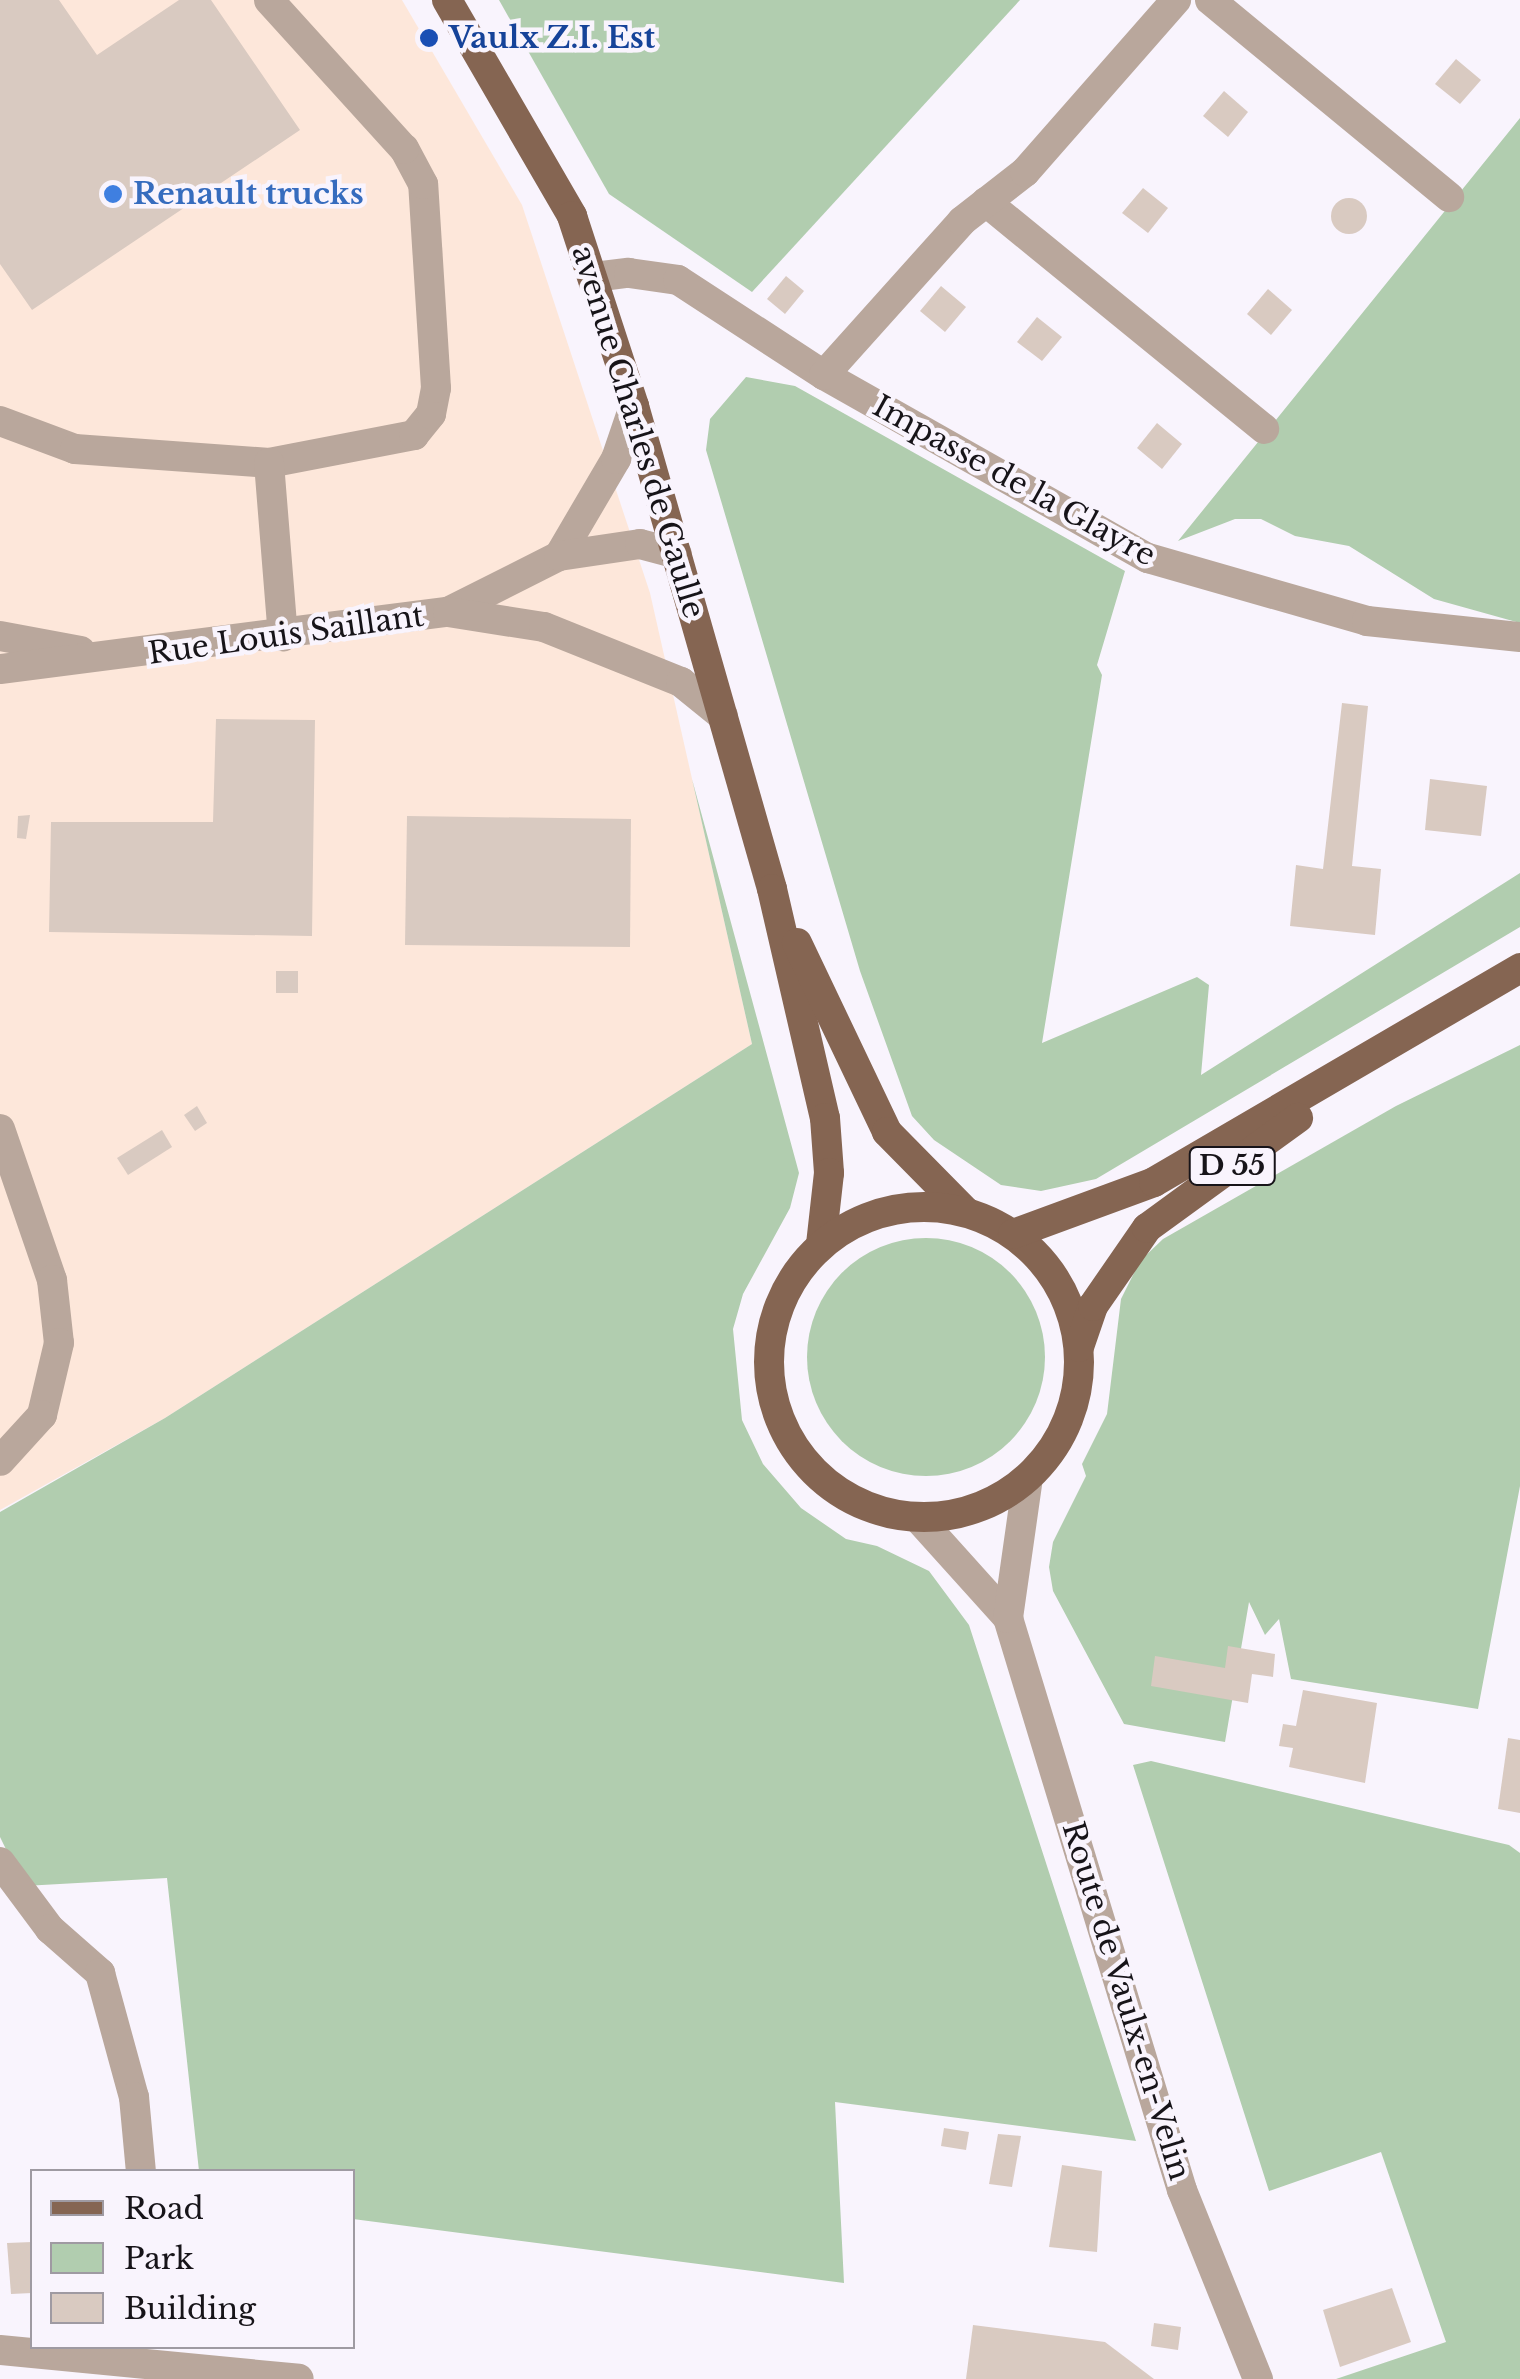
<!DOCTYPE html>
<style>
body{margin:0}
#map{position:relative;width:1520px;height:2379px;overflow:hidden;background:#f9f4fd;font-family:"Libre Baskerville",serif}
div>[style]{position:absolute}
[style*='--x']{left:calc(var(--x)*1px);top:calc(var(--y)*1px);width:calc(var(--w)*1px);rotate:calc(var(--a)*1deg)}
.industrial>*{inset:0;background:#fde7da}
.green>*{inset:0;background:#b1cdaf}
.round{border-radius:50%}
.building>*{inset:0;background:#d9cac1}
.minor>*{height:30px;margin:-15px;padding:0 15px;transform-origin:15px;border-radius:15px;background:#b9a79c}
.major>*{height:30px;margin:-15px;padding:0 15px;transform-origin:15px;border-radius:15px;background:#856552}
.major>.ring{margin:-15px;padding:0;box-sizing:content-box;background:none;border:30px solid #856552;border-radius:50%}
.dots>*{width:28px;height:28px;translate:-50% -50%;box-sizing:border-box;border:5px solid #f9f4fd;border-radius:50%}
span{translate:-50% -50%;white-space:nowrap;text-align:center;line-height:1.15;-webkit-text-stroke:9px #f9f4fd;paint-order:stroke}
.shield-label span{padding:2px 8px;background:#f9f4fd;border:2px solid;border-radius:8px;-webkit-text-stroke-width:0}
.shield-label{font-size:28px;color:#171419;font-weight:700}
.transit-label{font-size:30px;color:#164399;font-weight:700}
.left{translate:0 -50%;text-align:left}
.shop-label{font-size:30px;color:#366cbe;font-weight:700}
.street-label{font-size:30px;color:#171419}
.legend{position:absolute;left:30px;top:2169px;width:325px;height:180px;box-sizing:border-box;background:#f9f4fd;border:2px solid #9f9aa2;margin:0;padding:12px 18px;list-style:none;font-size:30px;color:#171419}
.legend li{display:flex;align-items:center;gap:20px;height:50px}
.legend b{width:50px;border:2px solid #9f9aa2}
</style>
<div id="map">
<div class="industrial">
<i style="clip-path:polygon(0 0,402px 0,522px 205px,650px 593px,752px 1044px,165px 1418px,0 1510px)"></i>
</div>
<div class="green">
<i style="clip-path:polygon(499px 0,1020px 0,752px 292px,609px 194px)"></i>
<i style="clip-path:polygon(1520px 118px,1520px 623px,1434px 599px,1349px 546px,1295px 536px,1261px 519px,1235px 519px,1178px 541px)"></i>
<i style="clip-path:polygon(746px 377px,795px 386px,1125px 571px,1097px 665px,1102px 675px,1042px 1043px,1197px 977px,1209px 985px,1201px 1075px,1520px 873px,1520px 927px,1096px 1179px,1041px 1191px,1001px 1185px,934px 1140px,912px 1116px,860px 971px,706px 450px,710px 419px)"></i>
<i style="clip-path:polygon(692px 779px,799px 1173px,790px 1208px,743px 1294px,733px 1329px,742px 1420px,763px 1464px,801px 1508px,846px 1539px,877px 1546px,929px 1571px,969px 1625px,1136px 2141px,835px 2102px,844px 2283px,353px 2219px,352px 2172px,199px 2171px,167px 1878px,24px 1886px,0 1837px,0 1512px,165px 1418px,752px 1044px)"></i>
<i style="clip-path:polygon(1520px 1045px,1520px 1486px,1478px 1709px,1291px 1679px,1279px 1619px,1265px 1635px,1249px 1602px,1225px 1742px,1124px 1724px,1053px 1591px,1049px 1567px,1053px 1542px,1086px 1476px,1082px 1464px,1107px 1414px,1121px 1299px,1140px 1261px,1163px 1239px,1396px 1106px)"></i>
<i class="round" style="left:807px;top:1238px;width:238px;height:238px"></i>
<i style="clip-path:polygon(1151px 1761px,1509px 1845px,1520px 1853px,1520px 2379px,1336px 2379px,1446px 2342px,1381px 2152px,1269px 2191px,1133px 1765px)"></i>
</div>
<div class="building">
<i style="clip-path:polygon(0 0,59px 0,97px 55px,179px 0,211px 0,300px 130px,32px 310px,0 264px)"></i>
<i style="clip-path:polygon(1456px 59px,1481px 80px,1460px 104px,1435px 84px)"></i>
<i style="clip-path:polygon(1224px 91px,1248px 112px,1228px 137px,1203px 116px)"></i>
<i style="clip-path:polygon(1143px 188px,1168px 208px,1148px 233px,1122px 213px)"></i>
<i class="round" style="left:1331px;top:198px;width:36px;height:36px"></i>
<i style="clip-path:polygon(786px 276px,804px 291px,785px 314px,767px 299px)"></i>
<i style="clip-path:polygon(941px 286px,966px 307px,945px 332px,920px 311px)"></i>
<i style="clip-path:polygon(1268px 289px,1292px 310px,1271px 335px,1247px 314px)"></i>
<i style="clip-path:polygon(1037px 317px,1062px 337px,1042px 361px,1017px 342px)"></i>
<i style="clip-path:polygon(1157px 423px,1182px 444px,1162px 469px,1137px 448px)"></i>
<i style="clip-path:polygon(1342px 703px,1368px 706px,1352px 866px,1381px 869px,1375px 935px,1290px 926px,1296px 865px,1323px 869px)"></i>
<i style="clip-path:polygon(216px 719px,315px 720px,312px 936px,49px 932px,51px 822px,213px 822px)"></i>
<i style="clip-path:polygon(1430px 779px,1487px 786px,1481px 836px,1425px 830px)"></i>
<i style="clip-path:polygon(30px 815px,26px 839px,17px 838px,18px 816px)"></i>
<i style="clip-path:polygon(407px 816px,631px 819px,630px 947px,405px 945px)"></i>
<i style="clip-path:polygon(276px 971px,298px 971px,298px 993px,276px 993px)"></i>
<i style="clip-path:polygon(197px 1106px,207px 1123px,195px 1131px,184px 1115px)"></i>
<i style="clip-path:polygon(162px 1130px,172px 1147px,128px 1175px,117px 1158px)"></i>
<i style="clip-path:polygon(1228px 1646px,1275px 1654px,1273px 1677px,1252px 1674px,1248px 1703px,1151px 1686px,1155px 1656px,1225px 1668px)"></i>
<i style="clip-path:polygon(1303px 1690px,1377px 1703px,1365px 1783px,1289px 1767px,1293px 1748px,1279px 1746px,1283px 1724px,1296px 1726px)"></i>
<i style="clip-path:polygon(1508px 1738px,1520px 1740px,1520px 1813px,1498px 1809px)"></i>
<i style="clip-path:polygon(944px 2128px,969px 2132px,966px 2150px,941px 2146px)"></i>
<i style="clip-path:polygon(998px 2134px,1021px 2136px,1012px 2187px,989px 2184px)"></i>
<i style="clip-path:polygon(1062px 2165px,1102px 2171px,1097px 2252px,1049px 2247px)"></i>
<i style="clip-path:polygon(32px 2242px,32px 2293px,11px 2294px,7px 2243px)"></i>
<i style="clip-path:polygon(1392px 2288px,1411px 2342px,1340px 2367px,1323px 2310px)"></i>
<i style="clip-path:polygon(1154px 2323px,1181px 2327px,1178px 2350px,1151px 2346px)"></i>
<i style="clip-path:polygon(973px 2325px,1105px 2342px,1154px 2379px,966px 2379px)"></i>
</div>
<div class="minor">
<i style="--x:1210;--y:0;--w:310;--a:39.5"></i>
<i style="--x:986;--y:202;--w:359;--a:39.2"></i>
<i style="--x:594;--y:277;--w:35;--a:-7"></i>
<i style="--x:629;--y:273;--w:49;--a:8.1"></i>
<i style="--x:678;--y:280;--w:174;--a:33.1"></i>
<i style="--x:824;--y:375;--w:372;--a:29.5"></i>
<i style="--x:1148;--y:558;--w:228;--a:16"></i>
<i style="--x:1367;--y:621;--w:154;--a:6"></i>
<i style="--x:824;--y:375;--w:207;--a:-48.1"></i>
<i style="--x:962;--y:221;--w:80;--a:-37.9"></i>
<i style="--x:1025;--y:172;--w:229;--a:-48.7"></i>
<i style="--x:0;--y:421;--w:80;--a:20.5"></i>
<i style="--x:75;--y:449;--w:195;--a:4.1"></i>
<i style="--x:269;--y:463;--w:148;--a:-10.9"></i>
<i style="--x:414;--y:435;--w:27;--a:-51"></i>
<i style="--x:431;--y:414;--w:26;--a:-79"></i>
<i style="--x:436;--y:388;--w:204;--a:-93.6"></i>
<i style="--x:423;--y:184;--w:40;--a:-118"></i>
<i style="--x:404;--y:149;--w:201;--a:-132.2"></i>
<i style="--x:269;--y:463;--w:174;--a:85.4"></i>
<i style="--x:559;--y:556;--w:113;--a:-59.6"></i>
<i style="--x:616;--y:459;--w:56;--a:-71.2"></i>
<i style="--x:448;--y:612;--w:124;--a:-26.8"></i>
<i style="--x:559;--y:556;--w:82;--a:-8.4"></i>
<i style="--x:640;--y:544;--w:38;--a:15"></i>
<i style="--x:0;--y:636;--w:82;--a:10.5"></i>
<i style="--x:0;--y:669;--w:452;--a:-7.3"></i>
<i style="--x:448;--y:612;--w:97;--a:8.9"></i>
<i style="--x:544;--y:627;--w:148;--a:21.9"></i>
<i style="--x:681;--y:682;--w:54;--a:39"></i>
<i style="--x:0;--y:1129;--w:160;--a:71"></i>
<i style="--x:52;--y:1280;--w:63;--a:83.7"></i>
<i style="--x:59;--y:1343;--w:74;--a:103.3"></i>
<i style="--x:42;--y:1415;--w:62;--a:132.4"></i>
<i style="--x:918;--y:1518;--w:135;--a:48"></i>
<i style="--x:1008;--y:1618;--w:598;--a:73.08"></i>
<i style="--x:1182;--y:2190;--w:204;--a:68.1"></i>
<i style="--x:1008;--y:1618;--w:141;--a:-81.9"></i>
<i style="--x:0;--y:1862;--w:84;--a:53.3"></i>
<i style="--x:50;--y:1929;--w:67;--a:41.3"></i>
<i style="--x:100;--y:1973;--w:129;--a:74.7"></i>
<i style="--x:134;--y:2097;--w:75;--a:84.7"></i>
<i style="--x:0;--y:2350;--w:300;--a:5.5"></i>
</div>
<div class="major">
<i style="--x:447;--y:0;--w:250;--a:59.9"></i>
<i style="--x:572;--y:216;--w:200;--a:71.9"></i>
<i style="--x:634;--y:406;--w:502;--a:74.05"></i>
<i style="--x:772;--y:889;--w:235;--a:77"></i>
<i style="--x:825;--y:1118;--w:55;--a:85.8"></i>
<i style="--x:829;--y:1173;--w:71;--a:96.4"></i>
<i style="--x:797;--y:943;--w:209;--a:64.5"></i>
<i style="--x:887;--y:1132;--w:112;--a:45.4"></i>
<i class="ring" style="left:769px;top:1207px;width:280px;height:280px"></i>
<i style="--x:1013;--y:1234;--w:150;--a:-20.2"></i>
<i style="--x:1154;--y:1182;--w:424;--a:-30.3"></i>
<i style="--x:1079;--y:1347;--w:43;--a:-71.1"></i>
<i style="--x:1093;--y:1306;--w:95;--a:-55.3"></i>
<i style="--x:1147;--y:1228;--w:187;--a:-36.1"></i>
</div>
<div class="dots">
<i style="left:429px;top:38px;background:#1a4fb4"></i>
<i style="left:113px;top:194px;background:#3f7fe0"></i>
</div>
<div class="shield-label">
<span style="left:1232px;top:1166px">D 55</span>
</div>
<div class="transit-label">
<span class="left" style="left:449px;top:38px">Vaulx Z.I. Est</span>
</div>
<div class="shop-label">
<span class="left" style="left:133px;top:194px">Renault trucks</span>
</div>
<div class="street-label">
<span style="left:638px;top:432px;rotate:73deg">avenue Charles de Gaulle</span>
<span style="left:1014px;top:481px;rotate:29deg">Impasse de la Glayre</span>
<span style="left:286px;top:635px;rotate:-8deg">Rue Louis Saillant</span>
<span style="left:1126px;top:2001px;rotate:73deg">Route de Vaulx-en-Velin</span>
</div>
<ul class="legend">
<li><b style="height:12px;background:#856552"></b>Road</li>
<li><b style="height:28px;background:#b1cdaf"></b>Park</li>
<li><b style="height:28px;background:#d9cac1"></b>Building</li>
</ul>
</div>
